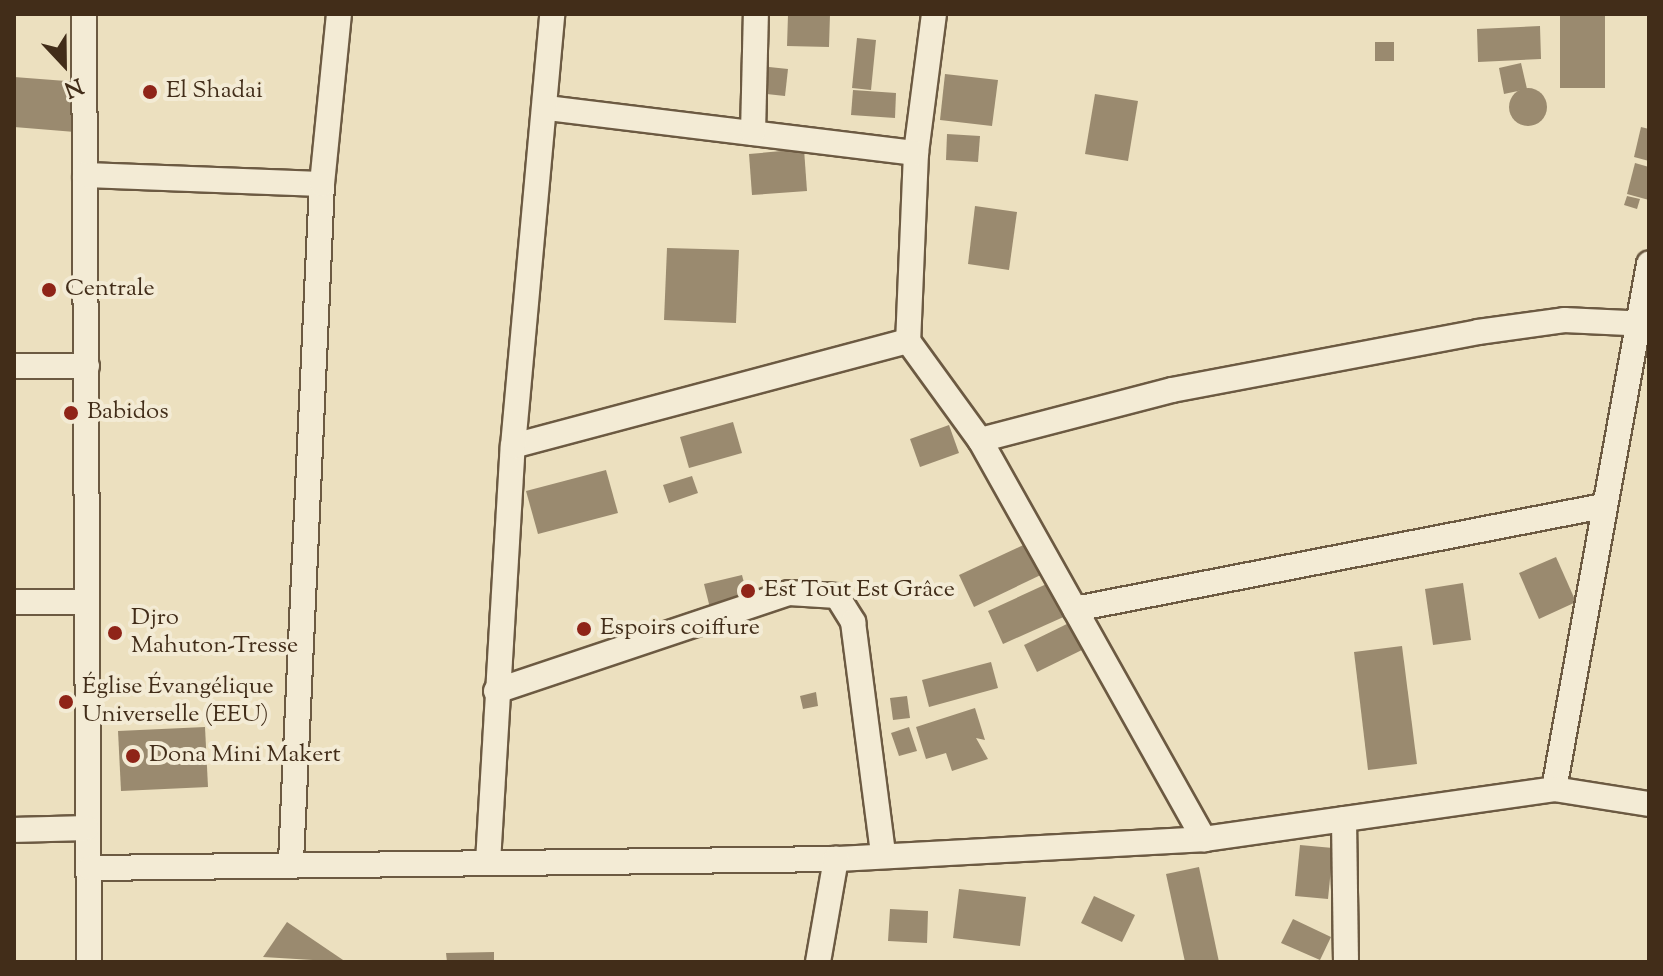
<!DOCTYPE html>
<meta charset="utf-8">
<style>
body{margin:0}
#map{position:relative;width:1663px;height:976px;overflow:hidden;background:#ece0bf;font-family:"Sorts Mill Goudy",serif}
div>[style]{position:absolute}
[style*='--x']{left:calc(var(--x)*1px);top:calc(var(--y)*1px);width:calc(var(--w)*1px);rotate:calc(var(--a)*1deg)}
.building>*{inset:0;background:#9a8a6f}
.round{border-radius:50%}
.roads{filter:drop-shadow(2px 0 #6c5a42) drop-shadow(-2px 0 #6c5a42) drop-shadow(0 2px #6c5a42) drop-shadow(0 -2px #6c5a42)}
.minor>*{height:24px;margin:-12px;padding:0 12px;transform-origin:12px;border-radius:12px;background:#f3ebd5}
.dots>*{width:22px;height:22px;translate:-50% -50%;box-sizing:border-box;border:4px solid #f3ebd5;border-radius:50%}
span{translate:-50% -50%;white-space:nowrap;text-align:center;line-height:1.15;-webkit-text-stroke:8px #f3ebd5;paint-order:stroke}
.poi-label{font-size:24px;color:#422d19}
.left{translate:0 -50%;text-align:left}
.frame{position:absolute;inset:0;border:16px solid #422d19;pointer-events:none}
.north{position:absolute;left:24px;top:24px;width:80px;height:80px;-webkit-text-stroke:6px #f3ebd5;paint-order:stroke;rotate:158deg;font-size:22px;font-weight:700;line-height:32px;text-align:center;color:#422d19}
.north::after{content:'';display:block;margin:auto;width:28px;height:36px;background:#422d19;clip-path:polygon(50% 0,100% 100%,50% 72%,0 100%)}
</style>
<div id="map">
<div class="building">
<i style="clip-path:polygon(788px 14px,830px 14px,829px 47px,787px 46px)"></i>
<i style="clip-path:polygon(1560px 14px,1605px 14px,1605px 88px,1560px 88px)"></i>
<i style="clip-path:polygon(1540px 26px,1541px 59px,1478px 62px,1477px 29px)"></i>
<i style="clip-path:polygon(857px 38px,876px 40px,871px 90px,852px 88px)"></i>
<i style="clip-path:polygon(1375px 42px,1394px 42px,1394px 61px,1375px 61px)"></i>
<i style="clip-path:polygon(1521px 63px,1527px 89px,1504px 94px,1499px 68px)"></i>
<i style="clip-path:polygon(760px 66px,788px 69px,785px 96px,757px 93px)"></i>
<i style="clip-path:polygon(945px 74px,998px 80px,992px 126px,940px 120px)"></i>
<i style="clip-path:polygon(14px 77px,79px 82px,75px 132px,14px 127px)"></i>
<i class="round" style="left:1509px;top:88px;width:38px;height:38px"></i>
<i style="clip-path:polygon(853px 90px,896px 93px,895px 118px,851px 115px)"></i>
<i style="clip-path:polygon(1095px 94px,1138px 101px,1128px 161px,1085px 154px)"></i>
<i style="clip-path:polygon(1641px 127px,1649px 129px,1649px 161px,1634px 157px)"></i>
<i style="clip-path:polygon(947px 134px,980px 136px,978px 162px,946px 160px)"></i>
<i style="clip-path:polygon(804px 149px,807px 191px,752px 195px,749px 154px)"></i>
<i style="clip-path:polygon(1635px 163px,1649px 167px,1649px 200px,1627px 194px)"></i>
<i style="clip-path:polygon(1627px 196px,1640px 199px,1637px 209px,1624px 205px)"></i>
<i style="clip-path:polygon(975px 206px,1017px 212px,1009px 270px,968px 264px)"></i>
<i style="clip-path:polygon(667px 248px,739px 250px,736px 323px,664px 320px)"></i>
<i style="clip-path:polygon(733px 422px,742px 453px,689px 468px,680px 437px)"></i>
<i style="clip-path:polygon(949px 425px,959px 453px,920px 467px,910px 439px)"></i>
<i style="clip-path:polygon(606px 470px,618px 513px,538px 534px,526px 491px)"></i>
<i style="clip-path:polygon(692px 476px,698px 493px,669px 503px,663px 485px)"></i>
<i style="clip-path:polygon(1032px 541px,1047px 572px,974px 607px,959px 575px)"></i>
<i style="clip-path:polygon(1556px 557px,1576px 602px,1539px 619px,1519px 573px)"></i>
<i style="clip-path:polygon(742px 575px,749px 602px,711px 612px,704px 584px)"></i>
<i style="clip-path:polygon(1053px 581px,1068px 615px,1003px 644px,988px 611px)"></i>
<i style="clip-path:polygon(1463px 583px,1471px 640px,1433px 645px,1425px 589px)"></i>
<i style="clip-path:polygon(1073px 621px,1086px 648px,1037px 672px,1024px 645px)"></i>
<i style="clip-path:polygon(1402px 646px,1417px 764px,1368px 770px,1354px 652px)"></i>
<i style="clip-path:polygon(991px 662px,998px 688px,929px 707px,922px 680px)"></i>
<i style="clip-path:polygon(816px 692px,818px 706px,803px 709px,800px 696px)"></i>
<i style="clip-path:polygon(907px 696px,910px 718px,893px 720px,890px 698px)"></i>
<i style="clip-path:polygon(975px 708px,985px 740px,976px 738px,988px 759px,952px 771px,946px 753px,926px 759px,916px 727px)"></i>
<i style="clip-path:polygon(205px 727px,208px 787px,121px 791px,118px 731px)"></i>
<i style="clip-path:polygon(909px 727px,917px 751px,899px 756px,891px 733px)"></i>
<i style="clip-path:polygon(1300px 845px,1333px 848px,1328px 899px,1295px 896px)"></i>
<i style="clip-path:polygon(1199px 867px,1219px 962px,1185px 962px,1166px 874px)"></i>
<i style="clip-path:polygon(959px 889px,1026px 897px,1020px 946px,953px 938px)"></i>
<i style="clip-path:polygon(1094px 896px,1135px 915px,1122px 942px,1081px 923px)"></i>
<i style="clip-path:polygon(890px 909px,928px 911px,927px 943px,888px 941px)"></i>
<i style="clip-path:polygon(1293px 919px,1331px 937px,1320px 960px,1281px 943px)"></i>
<i style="clip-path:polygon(287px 922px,346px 962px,263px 957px)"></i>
<i style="clip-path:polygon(494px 952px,494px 962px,447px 962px,446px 953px)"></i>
</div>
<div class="roads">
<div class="minor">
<i style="--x:84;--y:14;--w:948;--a:89.7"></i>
<i style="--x:934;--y:14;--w:140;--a:97.4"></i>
<i style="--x:916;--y:153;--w:188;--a:92.4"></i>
<i style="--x:908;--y:341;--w:122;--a:54"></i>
<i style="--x:980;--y:440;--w:458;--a:60.7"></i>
<i style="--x:548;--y:108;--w:371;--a:7"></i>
<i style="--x:753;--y:133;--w:119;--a:-88.6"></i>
<i style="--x:85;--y:175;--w:237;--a:2.2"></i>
<i style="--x:14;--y:366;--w:73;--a:0"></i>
<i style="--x:980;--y:440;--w:198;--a:-14.6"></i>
<i style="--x:1172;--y:390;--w:311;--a:-10.7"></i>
<i style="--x:1478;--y:332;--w:87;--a:-7.9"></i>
<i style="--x:1564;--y:320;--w:85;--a:2.7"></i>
<i style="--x:513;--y:446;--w:409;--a:-14.9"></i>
<i style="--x:14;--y:602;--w:72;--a:0"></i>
<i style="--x:1075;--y:609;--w:538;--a:-11.04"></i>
<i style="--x:496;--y:691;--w:309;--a:-18.5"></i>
<i style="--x:789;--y:593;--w:48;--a:3.6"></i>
<i style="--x:837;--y:596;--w:31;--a:58"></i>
<i style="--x:853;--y:622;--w:233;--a:82.6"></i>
<i style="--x:1554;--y:789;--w:534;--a:-79.74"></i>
<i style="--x:1344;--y:819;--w:143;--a:89.2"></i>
<i style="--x:14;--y:830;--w:72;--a:-1.6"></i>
<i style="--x:291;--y:861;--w:678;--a:-87.38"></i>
<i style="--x:322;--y:184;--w:171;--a:-84.3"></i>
<i style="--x:488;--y:862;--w:417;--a:-86.6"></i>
<i style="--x:513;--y:446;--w:434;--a:-84.8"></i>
<i style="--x:90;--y:868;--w:746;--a:-0.69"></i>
<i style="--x:836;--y:859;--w:369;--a:-3.1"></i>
<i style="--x:1204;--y:839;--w:354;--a:-8.1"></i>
<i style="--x:1554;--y:789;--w:96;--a:9"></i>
<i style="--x:818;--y:962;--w:105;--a:-80.1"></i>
</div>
</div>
<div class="dots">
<i style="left:150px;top:92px;background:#8f2418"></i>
<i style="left:49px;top:290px;background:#8f2418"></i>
<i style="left:71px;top:413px;background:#8f2418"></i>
<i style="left:748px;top:591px;background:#8f2418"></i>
<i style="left:584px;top:629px;background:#8f2418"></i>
<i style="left:115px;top:633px;background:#8f2418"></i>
<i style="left:66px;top:702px;background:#8f2418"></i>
<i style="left:133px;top:756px;background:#8f2418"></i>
</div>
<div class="poi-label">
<span class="left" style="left:166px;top:92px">El Shadai</span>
<span class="left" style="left:65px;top:290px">Centrale</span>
<span class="left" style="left:87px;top:413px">Babidos</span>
<span class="left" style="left:764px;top:591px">Est Tout Est Grâce</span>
<span class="left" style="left:131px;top:633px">Djro<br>Mahuton-Tresse</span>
<span class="left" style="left:600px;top:629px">Espoirs coiffure</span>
<span class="left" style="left:82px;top:702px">Église Évangélique<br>Universelle (EEU)</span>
<span class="left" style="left:149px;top:756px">Dona Mini Makert</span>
</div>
<div class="frame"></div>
<div class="north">N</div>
</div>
